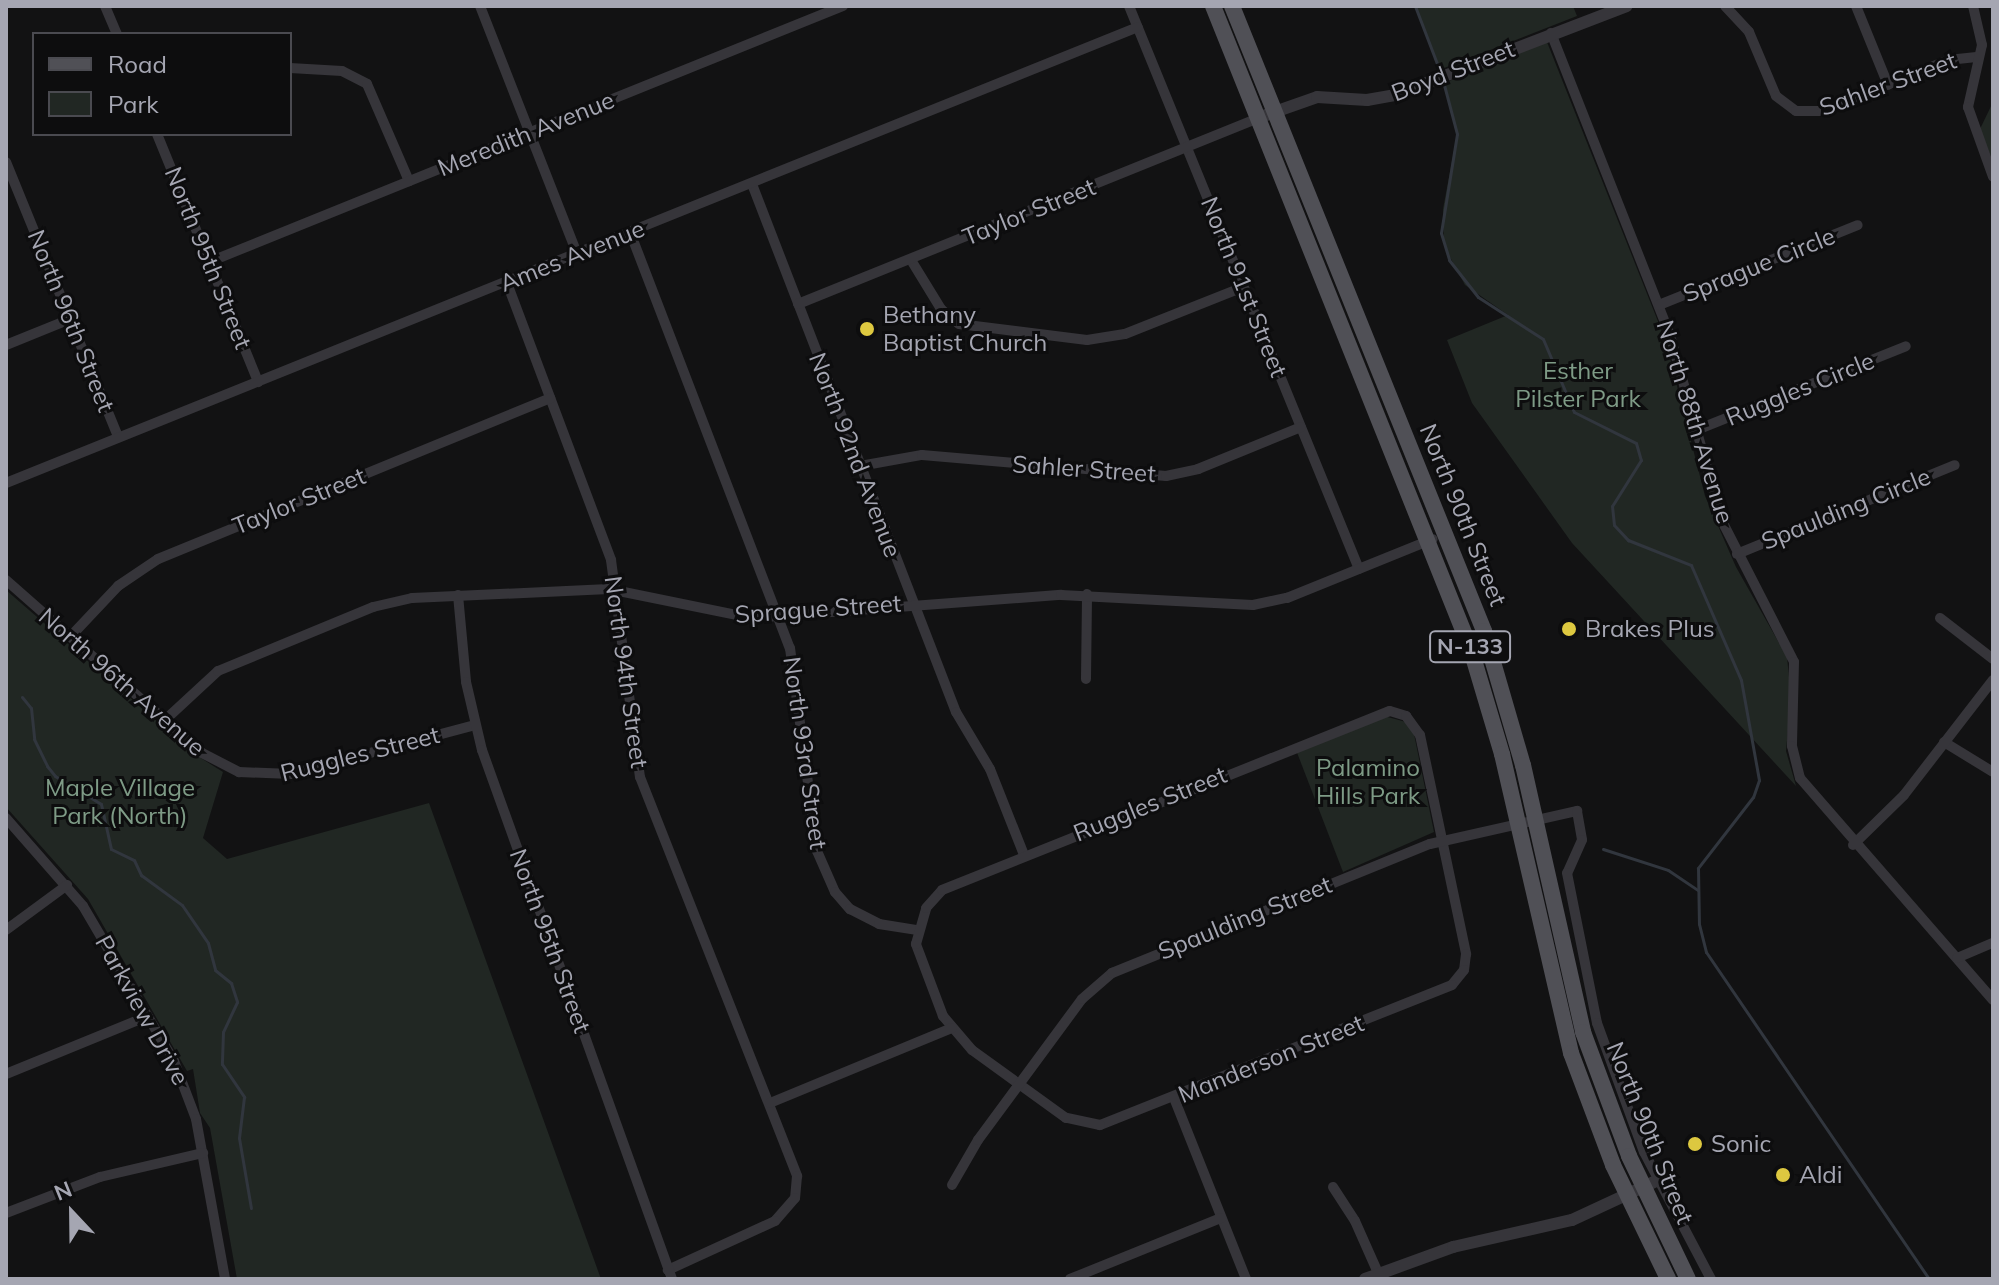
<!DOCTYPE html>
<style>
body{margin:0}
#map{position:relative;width:1999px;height:1285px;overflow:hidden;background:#121213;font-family:Mulish,sans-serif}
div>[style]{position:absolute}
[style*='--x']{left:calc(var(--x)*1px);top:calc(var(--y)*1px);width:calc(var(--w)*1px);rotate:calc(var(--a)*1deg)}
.green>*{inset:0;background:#212723}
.stream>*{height:3px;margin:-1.5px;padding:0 1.5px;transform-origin:1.5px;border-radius:1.5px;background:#31363e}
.minor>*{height:10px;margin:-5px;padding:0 5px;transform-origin:5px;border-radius:5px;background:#36353a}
.tertiary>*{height:12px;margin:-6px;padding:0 6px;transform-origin:6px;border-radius:6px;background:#36353a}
.primary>*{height:16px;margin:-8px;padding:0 8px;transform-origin:8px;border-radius:8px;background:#505056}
.dots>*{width:22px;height:22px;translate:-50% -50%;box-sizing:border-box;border:4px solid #0d0d0e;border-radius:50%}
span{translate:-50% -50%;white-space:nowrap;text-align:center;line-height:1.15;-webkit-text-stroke:6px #0d0d0e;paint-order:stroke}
.shield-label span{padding:2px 6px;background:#0d0d0e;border:2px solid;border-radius:6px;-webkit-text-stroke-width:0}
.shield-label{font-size:22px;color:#a5a6b2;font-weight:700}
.street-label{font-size:24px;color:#a5a6b2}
.poi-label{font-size:24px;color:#a5a6b2}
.left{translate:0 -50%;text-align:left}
.park-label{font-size:24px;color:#7e9b86}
.frame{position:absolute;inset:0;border:8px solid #a5a6b2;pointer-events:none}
.legend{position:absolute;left:32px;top:32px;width:260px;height:104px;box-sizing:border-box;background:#0d0d0e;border:2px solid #4a4a50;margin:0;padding:10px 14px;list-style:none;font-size:24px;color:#a5a6b2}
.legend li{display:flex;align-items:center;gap:16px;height:40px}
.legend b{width:40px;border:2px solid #4a4a50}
.north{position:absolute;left:32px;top:1173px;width:80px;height:80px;-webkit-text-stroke:6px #0d0d0e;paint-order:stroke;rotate:338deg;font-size:22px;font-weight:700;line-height:32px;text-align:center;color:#a5a6b2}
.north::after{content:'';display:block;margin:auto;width:28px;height:36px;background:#a5a6b2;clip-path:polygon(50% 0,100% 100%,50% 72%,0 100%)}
</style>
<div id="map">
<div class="green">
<i style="clip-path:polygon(1415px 6px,1573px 6px,1577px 16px,1439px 70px)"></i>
<i style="clip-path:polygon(1547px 42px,1665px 339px,1705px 496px,1736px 567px,1787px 657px,1791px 697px,1786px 751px,1796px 786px,1572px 543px,1472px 403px,1447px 340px,1508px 315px,1465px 285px,1444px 246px,1443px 209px,1457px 134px,1444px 83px)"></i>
<i style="clip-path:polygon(1993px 102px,1993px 162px,1980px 129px)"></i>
<i style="clip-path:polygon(6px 590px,196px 755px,223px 772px,203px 838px,227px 859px,429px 803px,601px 1279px,237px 1279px,210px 1128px,200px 1113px,193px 1069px,187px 1071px,88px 899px,6px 807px)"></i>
<i style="clip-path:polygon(1384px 716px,1406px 722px,1414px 734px,1434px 832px,1343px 872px,1296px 750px)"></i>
</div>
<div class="stream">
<i style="--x:1415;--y:6;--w:73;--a:69.1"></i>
<i style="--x:1443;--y:81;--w:55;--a:75.2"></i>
<i style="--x:1457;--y:134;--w:100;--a:99.2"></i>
<i style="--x:1441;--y:233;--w:28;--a:73"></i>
<i style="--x:1449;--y:260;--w:47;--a:51.9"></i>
<i style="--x:1478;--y:297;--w:77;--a:32.9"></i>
<i style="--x:1543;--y:339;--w:79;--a:67"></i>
<i style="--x:1574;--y:412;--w:69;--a:26.6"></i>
<i style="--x:1636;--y:443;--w:18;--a:74"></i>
<i style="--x:1641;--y:460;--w:54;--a:122.2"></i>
<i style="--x:1612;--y:506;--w:19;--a:84"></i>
<i style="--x:1614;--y:525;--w:21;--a:47"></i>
<i style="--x:1628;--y:540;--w:68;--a:21.6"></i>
<i style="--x:1691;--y:565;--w:125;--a:66.5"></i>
<i style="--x:1741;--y:680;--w:102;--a:79.8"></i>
<i style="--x:1759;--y:780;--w:18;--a:109"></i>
<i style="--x:1753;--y:797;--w:90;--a:127.8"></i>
<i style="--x:1698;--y:868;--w:56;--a:89"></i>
<i style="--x:1699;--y:924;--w:29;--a:76"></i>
<i style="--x:1706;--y:952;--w:396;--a:55.7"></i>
<i style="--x:22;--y:697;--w:14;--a:51"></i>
<i style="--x:31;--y:708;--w:31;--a:84"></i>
<i style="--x:34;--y:739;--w:30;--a:64"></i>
<i style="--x:47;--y:766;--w:13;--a:51"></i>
<i style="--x:55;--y:776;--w:54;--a:31.3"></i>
<i style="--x:101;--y:804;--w:46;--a:77.5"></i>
<i style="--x:111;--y:849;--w:25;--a:26"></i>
<i style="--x:134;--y:860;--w:17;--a:65"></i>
<i style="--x:141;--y:875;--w:51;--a:36.2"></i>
<i style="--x:182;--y:905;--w:46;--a:55.6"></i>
<i style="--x:208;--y:943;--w:28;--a:75"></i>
<i style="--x:215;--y:970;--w:21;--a:39"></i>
<i style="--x:231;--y:983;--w:20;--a:72"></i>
<i style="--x:237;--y:1002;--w:33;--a:115"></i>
<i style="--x:223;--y:1032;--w:32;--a:92"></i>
<i style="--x:222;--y:1064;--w:40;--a:56"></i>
<i style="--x:244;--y:1097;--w:41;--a:97"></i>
<i style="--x:239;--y:1138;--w:71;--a:80.3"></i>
<i style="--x:1603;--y:849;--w:68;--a:17.9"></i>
<i style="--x:1668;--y:870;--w:36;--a:34"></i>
</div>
<div class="minor">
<i style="--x:105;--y:6;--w:30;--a:67"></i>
<i style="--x:480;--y:6;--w:265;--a:68.6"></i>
<i style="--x:1129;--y:6;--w:608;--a:67.78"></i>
<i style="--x:1725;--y:6;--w:35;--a:47"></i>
<i style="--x:1749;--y:32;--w:69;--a:67.1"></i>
<i style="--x:1776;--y:96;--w:25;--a:37"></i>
<i style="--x:1796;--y:111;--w:26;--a:0"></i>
<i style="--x:1822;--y:111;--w:136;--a:-22"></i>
<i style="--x:1948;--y:60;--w:31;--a:-6"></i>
<i style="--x:1856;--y:6;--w:85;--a:67.9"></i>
<i style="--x:1973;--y:6;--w:40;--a:77"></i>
<i style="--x:1982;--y:45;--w:64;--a:102.7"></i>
<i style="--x:1968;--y:107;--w:74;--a:70.3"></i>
<i style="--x:1551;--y:33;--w:325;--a:68.5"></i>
<i style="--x:1670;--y:335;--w:193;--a:74.4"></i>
<i style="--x:1722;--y:521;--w:158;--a:62.9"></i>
<i style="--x:1794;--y:662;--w:84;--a:91.4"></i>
<i style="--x:1792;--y:746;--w:33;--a:76"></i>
<i style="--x:1800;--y:778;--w:294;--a:49"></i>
<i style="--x:290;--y:68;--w:52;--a:3.3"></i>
<i style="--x:342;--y:71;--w:28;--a:27"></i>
<i style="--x:367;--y:84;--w:106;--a:66.6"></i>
<i style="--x:157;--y:134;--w:268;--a:67.8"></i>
<i style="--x:6;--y:162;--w:296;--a:67.8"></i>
<i style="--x:752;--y:184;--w:566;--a:68.88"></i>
<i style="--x:956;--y:712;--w:66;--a:59.2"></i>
<i style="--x:990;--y:769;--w:92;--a:68.4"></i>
<i style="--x:630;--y:232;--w:446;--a:69"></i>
<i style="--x:790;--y:648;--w:205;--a:82.4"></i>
<i style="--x:817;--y:851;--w:45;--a:66.3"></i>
<i style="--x:835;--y:892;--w:23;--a:49"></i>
<i style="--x:850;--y:909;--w:33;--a:27"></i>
<i style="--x:879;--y:924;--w:39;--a:9"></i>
<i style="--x:911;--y:260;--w:57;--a:58.5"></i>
<i style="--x:941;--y:309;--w:23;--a:40"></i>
<i style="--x:959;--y:324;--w:129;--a:7.1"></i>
<i style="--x:1087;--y:340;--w:38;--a:-9"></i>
<i style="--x:1125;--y:334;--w:127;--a:-21.7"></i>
<i style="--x:209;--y:262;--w:684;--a:-21.99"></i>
<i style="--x:507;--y:283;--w:296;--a:69.4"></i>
<i style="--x:611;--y:560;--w:219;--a:82.4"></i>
<i style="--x:640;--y:777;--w:429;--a:68.5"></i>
<i style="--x:797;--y:1176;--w:22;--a:95"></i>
<i style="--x:795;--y:1198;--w:30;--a:131"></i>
<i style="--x:775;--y:1221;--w:118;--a:155.4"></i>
<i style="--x:798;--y:304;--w:497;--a:-22"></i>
<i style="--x:1659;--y:305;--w:214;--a:-21.9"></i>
<i style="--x:6;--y:345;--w:69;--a:-22.1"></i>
<i style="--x:1694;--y:431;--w:228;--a:-21.8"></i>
<i style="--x:860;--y:466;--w:63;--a:-10.1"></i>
<i style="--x:922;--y:455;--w:245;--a:4.9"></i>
<i style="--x:1166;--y:476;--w:33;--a:-12"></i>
<i style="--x:1198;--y:469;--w:111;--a:-22.2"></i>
<i style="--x:6;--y:483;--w:1220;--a:-21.94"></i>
<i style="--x:1737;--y:554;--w:235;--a:-22.2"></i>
<i style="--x:6;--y:580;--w:261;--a:41.4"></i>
<i style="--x:202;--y:753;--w:42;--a:27.2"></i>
<i style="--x:239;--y:772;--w:52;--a:2.2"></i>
<i style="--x:291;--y:774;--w:190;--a:-14.9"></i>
<i style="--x:458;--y:595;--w:87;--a:84.7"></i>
<i style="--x:466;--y:682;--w:70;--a:76.8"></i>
<i style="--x:482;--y:750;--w:562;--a:70.24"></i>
<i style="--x:1940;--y:618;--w:67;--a:37.7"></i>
<i style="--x:70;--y:637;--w:70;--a:-46.7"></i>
<i style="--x:118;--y:586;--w:48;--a:-34"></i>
<i style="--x:158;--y:559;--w:424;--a:-22.3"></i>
<i style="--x:1086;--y:679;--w:85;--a:-89.3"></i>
<i style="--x:1390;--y:711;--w:17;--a:17"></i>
<i style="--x:1406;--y:716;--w:24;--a:54"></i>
<i style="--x:1420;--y:735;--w:224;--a:78.1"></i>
<i style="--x:1466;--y:954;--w:16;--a:97"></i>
<i style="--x:1464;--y:970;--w:19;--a:129"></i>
<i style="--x:1452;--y:985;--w:379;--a:158.3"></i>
<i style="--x:1100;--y:1125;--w:35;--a:-168"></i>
<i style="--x:1066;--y:1118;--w:116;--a:-144.1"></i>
<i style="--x:972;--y:1050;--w:45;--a:-130.5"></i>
<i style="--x:943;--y:1016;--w:77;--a:-110.6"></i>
<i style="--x:916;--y:944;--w:37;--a:-74"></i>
<i style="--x:926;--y:908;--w:24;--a:-48"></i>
<i style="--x:942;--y:890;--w:482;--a:-21.8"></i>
<i style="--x:165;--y:720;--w:72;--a:-42.8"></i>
<i style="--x:218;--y:671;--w:168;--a:-22.4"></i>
<i style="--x:373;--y:607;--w:40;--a:-13"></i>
<i style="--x:412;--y:598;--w:197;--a:-2.6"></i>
<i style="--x:609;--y:589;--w:146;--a:11.5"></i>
<i style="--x:752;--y:618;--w:310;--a:-4.3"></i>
<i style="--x:1061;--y:595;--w:192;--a:3"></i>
<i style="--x:1253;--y:605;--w:35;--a:-12"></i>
<i style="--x:1287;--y:598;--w:157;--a:-22"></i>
<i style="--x:1944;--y:742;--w:57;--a:31.5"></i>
<i style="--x:6;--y:818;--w:117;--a:48.8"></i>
<i style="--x:83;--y:906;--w:180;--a:59.6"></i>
<i style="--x:174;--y:1061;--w:62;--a:69.2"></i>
<i style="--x:196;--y:1119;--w:163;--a:79.7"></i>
<i style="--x:1853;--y:845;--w:71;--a:-44.4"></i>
<i style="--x:1904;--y:795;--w:145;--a:-52.3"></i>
<i style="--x:6;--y:930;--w:76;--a:-36.4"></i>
<i style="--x:1957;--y:958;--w:39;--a:-23"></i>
<i style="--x:6;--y:1074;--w:153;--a:-22.2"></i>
<i style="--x:1174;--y:1098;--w:195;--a:68.3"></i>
<i style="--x:770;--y:1103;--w:197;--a:-22.4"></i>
<i style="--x:952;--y:1185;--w:52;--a:-60"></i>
<i style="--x:978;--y:1140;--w:175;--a:-53.6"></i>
<i style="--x:1082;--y:999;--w:40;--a:-41"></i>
<i style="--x:1112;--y:973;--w:343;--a:-22.1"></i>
<i style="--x:1430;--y:844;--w:151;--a:-12.7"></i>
<i style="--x:1577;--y:811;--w:29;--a:80"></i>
<i style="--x:1582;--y:840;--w:36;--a:114"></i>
<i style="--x:1567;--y:873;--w:153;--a:78.7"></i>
<i style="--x:1597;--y:1023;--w:137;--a:70"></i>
<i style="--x:1644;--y:1152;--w:144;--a:62.2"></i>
<i style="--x:1333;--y:1187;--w:40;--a:57.1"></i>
<i style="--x:1355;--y:1221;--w:57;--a:66.1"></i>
<i style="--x:6;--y:1213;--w:101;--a:-21"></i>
<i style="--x:100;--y:1177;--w:106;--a:-13.1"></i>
<i style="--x:1070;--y:1279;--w:163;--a:-22"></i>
</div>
<div class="tertiary">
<i style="--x:1266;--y:115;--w:54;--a:-19.4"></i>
<i style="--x:1317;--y:97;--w:50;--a:3.4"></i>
<i style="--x:1367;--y:100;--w:28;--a:-10"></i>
<i style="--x:1395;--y:95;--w:248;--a:-21"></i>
<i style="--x:1365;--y:1279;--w:94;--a:-20"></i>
<i style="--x:1453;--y:1247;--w:122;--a:-12.8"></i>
<i style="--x:1572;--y:1220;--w:95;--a:-24.9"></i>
</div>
<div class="primary">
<i style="--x:1213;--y:6;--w:694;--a:68.17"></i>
<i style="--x:1471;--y:650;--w:109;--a:73.4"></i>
<i style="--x:1502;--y:754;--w:307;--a:77"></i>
<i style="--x:1571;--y:1053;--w:120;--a:69.4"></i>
<i style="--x:1613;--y:1165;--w:127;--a:64.2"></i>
<i style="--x:1232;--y:6;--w:674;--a:68.04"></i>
<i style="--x:1484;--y:631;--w:140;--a:73.8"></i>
<i style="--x:1523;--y:765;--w:274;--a:77.3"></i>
<i style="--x:1583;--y:1032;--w:132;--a:69.6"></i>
<i style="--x:1629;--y:1156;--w:136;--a:64.4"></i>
</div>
<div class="dots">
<i style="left:867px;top:329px;background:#ddc840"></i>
<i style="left:1569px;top:629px;background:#ddc840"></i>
<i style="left:1695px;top:1144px;background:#ddc840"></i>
<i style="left:1783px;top:1175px;background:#ddc840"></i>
</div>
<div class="shield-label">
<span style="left:1470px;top:647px">N-133</span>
</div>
<div class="street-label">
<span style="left:1453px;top:71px;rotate:-21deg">Boyd Street</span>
<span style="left:1888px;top:84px;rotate:-20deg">Sahler Street</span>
<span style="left:526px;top:134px;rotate:-22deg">Meredith Avenue</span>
<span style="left:1029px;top:212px;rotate:-22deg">Taylor Street</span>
<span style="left:572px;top:256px;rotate:-22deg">Ames Avenue</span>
<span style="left:208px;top:258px;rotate:68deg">North 95th Street</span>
<span style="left:1759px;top:265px;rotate:-22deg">Sprague Circle</span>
<span style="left:1244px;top:287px;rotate:68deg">North 91st Street</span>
<span style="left:71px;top:321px;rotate:68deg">North 96th Street</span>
<span style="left:1800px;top:389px;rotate:-22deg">Ruggles Circle</span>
<span style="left:1695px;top:422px;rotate:73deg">North 88th Avenue</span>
<span style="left:855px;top:455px;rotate:69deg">North 92nd Avenue</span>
<span style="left:1084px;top:469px;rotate:4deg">Sahler Street</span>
<span style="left:299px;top:501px;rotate:-22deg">Taylor Street</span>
<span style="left:1846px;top:509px;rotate:-22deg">Spaulding Circle</span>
<span style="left:1463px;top:515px;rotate:68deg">North 90th Street</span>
<span style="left:818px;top:609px;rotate:-4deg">Sprague Street</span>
<span style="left:626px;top:672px;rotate:82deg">North 94th Street</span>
<span style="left:122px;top:682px;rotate:41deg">North 96th Avenue</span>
<span style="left:805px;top:753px;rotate:82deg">North 93rd Street</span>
<span style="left:360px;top:754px;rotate:-14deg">Ruggles Street</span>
<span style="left:1150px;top:804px;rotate:-22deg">Ruggles Street</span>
<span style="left:1245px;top:918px;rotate:-22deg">Spaulding Street</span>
<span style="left:550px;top:941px;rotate:70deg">North 95th Street</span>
<span style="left:142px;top:1010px;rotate:61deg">Parkview Drive</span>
<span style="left:1271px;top:1059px;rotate:-22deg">Manderson Street</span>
<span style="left:1650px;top:1133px;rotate:68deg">North 90th Street</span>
</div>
<div class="poi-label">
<span class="left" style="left:883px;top:329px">Bethany<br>Baptist Church</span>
<span class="left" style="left:1585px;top:629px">Brakes Plus</span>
<span class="left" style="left:1711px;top:1144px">Sonic</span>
<span class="left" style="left:1799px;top:1175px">Aldi</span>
</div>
<div class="park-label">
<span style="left:1578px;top:385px">Esther<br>Pilster Park</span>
<span style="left:1368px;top:782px">Palamino<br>Hills Park</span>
<span style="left:120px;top:802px">Maple Village<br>Park (North)</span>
</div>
<div class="frame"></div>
<ul class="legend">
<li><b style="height:10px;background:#505056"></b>Road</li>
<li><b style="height:22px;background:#212723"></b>Park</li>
</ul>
<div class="north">N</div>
</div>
